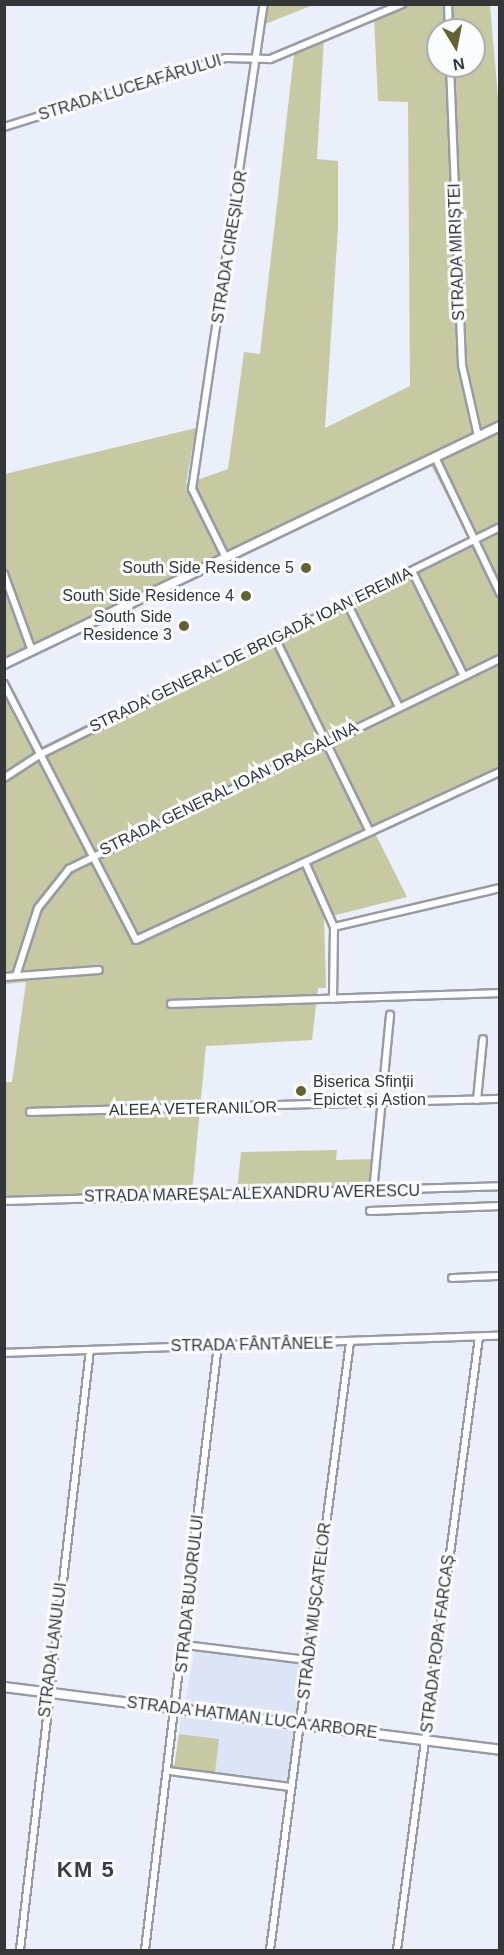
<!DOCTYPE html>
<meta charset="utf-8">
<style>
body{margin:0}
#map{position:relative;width:504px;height:1955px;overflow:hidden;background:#eaeff9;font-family:Arial,sans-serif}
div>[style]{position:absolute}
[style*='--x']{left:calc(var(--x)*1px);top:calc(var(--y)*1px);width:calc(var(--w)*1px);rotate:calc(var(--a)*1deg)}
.built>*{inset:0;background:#dce4f5}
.green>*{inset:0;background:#c7c9a2}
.roads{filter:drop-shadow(2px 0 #979ba5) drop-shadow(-2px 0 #979ba5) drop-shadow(0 2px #979ba5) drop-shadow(0 -2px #979ba5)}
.minor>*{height:6px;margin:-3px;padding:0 3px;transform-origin:3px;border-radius:3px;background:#fff}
.tertiary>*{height:8px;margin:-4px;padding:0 4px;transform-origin:4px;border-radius:4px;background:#fff}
.secondary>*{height:8px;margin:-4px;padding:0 4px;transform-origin:4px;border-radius:4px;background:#fff}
.dots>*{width:16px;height:16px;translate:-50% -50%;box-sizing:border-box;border:3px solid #fbfcfe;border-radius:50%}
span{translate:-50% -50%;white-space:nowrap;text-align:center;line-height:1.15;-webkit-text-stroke:6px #fbfcfe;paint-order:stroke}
.street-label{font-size:16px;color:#34363a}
.poi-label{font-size:16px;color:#34363a}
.right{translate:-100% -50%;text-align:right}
.left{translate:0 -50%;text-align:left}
.district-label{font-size:22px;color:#3a3d46;font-weight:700;letter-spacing:1.5px}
.frame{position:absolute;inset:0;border:6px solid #34363a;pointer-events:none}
.north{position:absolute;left:426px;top:18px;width:60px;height:60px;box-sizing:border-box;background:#fbfcfe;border:2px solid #abadb0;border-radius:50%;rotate:170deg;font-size:16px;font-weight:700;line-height:24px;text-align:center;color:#34363a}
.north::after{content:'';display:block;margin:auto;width:21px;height:27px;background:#626330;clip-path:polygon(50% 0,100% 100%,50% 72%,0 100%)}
</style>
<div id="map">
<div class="built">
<i style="clip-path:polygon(195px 1649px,304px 1663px,297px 1717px,185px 1703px)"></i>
<i style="clip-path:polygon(181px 1715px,296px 1730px,289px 1782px,215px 1773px,219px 1739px,179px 1734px)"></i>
</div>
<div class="green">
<i style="clip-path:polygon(258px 5px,313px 5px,255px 28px)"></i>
<i style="clip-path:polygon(evenodd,410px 5px,490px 5px,500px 120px,499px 774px,374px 831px,407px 897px,324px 918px,326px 988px,318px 988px,312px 1040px,206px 1046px,192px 1193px,5px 1197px,5px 1082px,12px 1082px,26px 982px,5px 984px,4px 683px,41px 747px,468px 537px,431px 465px,5px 669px,5px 474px,196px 428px,186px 484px,228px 469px,244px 352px,260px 354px,294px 54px,324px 38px,317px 159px,338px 161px,338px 228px,325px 428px,410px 386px,408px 102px,378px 101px,374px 18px,410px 5px,438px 30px,474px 30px,474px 66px,438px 66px,438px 30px)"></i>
<i style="clip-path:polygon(337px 1150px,336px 1160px,373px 1159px,368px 1189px,237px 1192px,241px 1152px)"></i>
<i style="clip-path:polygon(179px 1734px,219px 1739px,215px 1773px,174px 1768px)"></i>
</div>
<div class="roads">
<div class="minor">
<i style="--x:448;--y:4;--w:26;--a:88"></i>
<i style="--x:450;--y:66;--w:299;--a:87.7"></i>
<i style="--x:462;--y:365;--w:73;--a:77.3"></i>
<i style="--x:4;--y:127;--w:232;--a:-17.3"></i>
<i style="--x:226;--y:58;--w:44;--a:1.3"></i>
<i style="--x:270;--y:59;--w:143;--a:-22.6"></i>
<i style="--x:435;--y:457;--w:151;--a:64.5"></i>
<i style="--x:226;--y:558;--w:77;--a:-116.2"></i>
<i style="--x:192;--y:489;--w:490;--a:-81.6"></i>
<i style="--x:412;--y:571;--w:117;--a:63.7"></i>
<i style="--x:4;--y:574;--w:82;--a:70"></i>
<i style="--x:347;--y:603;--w:116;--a:63.4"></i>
<i style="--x:275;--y:638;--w:216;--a:63.9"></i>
<i style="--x:4;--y:684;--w:288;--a:62.7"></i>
<i style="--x:136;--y:940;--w:401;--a:-24.8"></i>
<i style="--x:4;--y:778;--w:44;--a:-33"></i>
<i style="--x:41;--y:754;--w:512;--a:-26.31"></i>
<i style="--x:305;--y:862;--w:71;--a:66"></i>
<i style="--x:334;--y:927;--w:72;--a:90.8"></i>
<i style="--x:334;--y:927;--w:171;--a:-13.2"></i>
<i style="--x:16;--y:976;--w:71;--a:-72.1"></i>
<i style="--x:38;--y:908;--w:50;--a:-51.5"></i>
<i style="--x:69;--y:869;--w:479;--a:-26"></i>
<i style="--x:4;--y:977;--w:95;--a:-4.2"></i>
<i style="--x:171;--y:1004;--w:329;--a:-1.9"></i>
<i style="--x:477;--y:1100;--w:61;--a:-84.4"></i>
<i style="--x:30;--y:1112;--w:470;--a:-1.6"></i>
<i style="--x:373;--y:1192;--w:178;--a:-84.5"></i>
<i style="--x:4;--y:1201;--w:496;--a:-1.7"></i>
<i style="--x:370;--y:1211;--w:130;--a:-2.2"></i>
<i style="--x:452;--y:1278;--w:48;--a:-2.4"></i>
<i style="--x:4;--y:1353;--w:496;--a:-2"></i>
<i style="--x:185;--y:1645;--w:124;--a:7"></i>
<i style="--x:169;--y:1771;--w:123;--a:7.5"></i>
<i style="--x:20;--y:1950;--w:604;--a:-83.35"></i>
<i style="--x:145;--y:1950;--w:609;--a:-83.12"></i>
<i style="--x:270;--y:1950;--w:613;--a:-82.5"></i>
<i style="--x:397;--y:1950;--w:618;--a:-82.38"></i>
</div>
<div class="tertiary">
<i style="--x:4;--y:1687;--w:500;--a:7.2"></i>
</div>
<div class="secondary">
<i style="--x:4;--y:664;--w:550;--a:-25.63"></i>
</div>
</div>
<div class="dots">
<i style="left:306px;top:568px;background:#626330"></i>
<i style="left:246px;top:596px;background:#626330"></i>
<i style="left:184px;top:626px;background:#626330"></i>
<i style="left:301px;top:1091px;background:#626330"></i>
</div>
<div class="street-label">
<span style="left:130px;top:88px;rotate:-17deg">STRADA LUCEAFĂRULUI</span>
<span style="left:230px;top:247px;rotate:-81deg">STRADA CIREȘILOR</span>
<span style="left:457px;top:252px;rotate:-92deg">STRADA MIRIȘTEI</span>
<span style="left:251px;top:650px;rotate:-26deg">STRADA GENERAL DE BRIGADĂ IOAN EREMIA</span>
<span style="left:229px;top:789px;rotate:-26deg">STRADA GENERAL IOAN DRAGALINA</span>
<span style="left:193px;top:1109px;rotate:-1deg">ALEEA VETERANILOR</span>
<span style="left:252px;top:1194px;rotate:-1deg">STRADA MAREȘAL ALEXANDRU AVERESCU</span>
<span style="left:252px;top:1345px;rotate:-1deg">STRADA FÂNTÂNELE</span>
<span style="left:190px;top:1594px;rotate:-84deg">STRADA BUJORULUI</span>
<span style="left:315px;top:1611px;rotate:-83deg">STRADA MUȘCATELOR</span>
<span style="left:438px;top:1644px;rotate:-83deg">STRADA POPA FARCAȘ</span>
<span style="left:53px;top:1650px;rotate:-83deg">STRADA LANULUI</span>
<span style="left:252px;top:1718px;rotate:7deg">STRADA HATMAN LUCA ARBORE</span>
</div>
<div class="poi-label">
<span class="right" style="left:294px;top:568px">South Side Residence 5</span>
<span class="right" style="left:234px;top:596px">South Side Residence 4</span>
<span class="right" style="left:172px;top:626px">South Side<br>Residence 3</span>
<span class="left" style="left:313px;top:1091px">Biserica Sfinții<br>Epictet și Astion</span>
</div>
<div class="district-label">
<span style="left:86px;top:1870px">KM 5</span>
</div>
<div class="frame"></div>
<div class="north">N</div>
</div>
